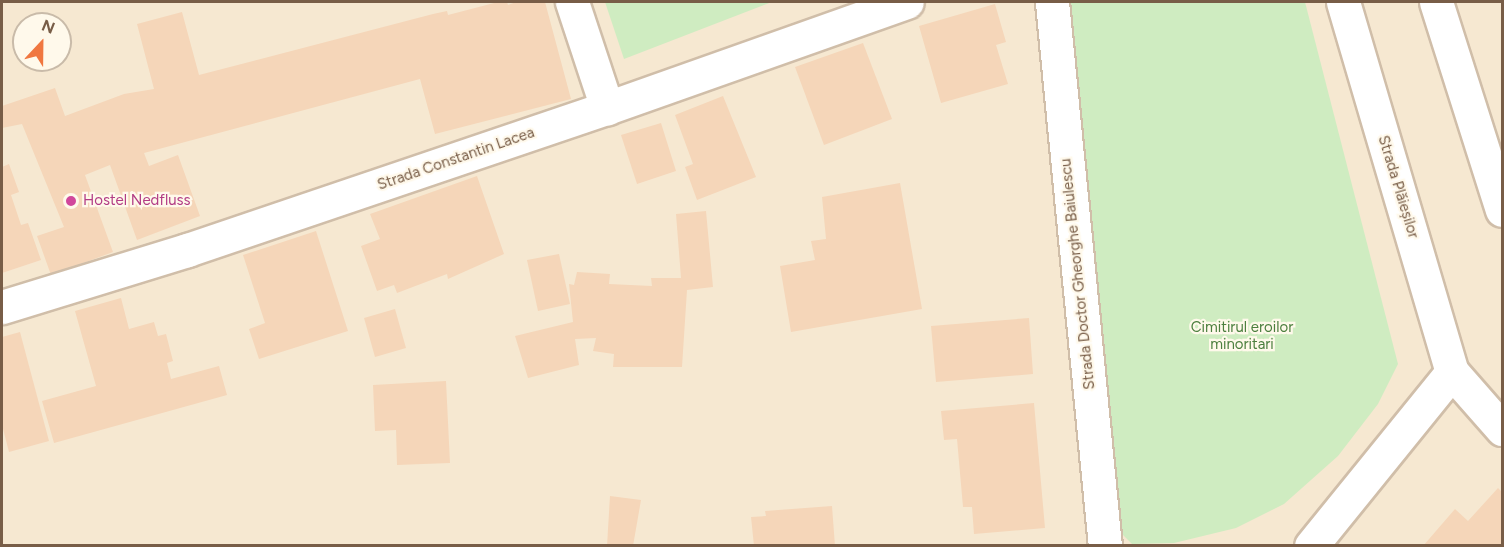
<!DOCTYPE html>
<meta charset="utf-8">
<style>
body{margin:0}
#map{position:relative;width:1504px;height:547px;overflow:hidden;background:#fef6e3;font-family:Figtree,sans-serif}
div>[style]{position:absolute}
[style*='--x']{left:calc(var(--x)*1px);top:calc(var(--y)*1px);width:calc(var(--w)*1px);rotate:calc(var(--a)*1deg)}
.residential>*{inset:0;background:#f6e8d1}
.green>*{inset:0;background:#cfecc1}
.building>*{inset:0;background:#f5d6b9}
.roads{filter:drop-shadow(2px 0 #d0bea9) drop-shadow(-2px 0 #d0bea9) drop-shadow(0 2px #d0bea9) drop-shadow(0 -2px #d0bea9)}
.street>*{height:33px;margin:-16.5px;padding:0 16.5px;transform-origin:16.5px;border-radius:16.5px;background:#fff}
.dots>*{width:16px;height:16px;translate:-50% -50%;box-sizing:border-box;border:3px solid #fff9eb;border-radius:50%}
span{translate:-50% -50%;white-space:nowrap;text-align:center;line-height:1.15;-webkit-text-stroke:4.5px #fff9eb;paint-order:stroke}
.street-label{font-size:15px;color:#785d47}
.hotel-label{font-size:15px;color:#b23c85}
.left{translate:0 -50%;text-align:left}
.park-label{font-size:15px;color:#4c7f3e}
.frame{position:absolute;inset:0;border:3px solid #785d47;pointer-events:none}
.north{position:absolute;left:12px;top:12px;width:60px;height:60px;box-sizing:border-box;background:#fff9eb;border:2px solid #c9bba9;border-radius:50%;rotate:22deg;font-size:16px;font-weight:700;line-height:24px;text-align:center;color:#785d47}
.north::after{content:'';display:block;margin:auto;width:21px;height:27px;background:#f07740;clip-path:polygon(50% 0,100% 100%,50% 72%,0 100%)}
</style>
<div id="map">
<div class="residential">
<i style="clip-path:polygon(evenodd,2px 2px,1502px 2px,1502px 545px,2px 545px,2px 2px,24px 24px,60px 24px,60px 60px,24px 60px,24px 24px)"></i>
</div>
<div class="green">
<i style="clip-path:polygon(605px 2px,772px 2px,624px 59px)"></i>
<i style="clip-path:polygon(1059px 2px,1305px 2px,1398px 364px,1378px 404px,1338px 456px,1284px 504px,1236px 528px,1174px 543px,1132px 544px,1115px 527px)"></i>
</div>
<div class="building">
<i style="clip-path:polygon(498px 2px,507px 2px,508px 5px,516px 2px,545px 2px,571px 99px,435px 134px,420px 79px,144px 153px,149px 166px,178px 155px,200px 216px,137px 240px,110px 165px,85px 175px,113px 252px,51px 275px,37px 236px,64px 227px,22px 124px,2px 128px,2px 106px,55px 88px,65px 116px,124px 94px,154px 89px,137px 24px,182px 12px,199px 75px,433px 14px,447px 11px,448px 15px)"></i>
<i style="clip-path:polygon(995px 4px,1006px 42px,996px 45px,1008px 84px,941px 103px,919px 26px)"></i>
<i style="clip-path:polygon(863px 43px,892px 119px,824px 145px,795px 67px)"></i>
<i style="clip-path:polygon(723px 96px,756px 177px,697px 200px,685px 167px,693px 164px,675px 115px)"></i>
<i style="clip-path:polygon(661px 123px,676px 171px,637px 184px,621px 135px)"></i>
<i style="clip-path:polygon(9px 164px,19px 192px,11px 195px,21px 225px,28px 223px,41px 260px,2px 273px,2px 167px)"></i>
<i style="clip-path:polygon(477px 176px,504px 254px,448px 279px,447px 274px,397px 293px,394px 285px,377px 291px,361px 246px,380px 239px,370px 214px)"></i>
<i style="clip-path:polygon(900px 183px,922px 309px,791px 332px,780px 266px,815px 260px,811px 241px,826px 239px,822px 197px)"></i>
<i style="clip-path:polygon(706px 211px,713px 287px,687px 290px,682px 367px,613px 367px,614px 354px,593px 351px,596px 338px,575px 339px,579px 365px,528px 378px,515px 336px,573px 322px,569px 284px,574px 285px,577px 272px,610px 274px,609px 284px,652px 286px,651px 278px,681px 278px,676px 214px)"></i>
<i style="clip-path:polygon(316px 231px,348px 331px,259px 359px,249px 329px,265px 323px,243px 255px)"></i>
<i style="clip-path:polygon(559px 254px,570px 304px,538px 311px,527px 260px)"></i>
<i style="clip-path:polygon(121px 298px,129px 329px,154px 322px,158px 336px,166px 334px,173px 361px,167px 363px,171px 379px,219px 366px,227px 395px,54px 443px,42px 401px,96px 386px,75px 311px)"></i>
<i style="clip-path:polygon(395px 309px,406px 348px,375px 357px,364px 318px)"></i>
<i style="clip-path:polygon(1029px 318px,1033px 374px,936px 382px,931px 326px)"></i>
<i style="clip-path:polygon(20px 332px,49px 441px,9px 452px,2px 425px,2px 337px)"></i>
<i style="clip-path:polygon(446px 381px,450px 463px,397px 465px,396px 430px,375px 431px,373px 385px)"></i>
<i style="clip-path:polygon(1034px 403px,1045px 528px,974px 534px,972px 507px,963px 507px,957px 439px,944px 440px,941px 411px)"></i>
<i style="clip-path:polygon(1498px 488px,1502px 492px,1502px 546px,1423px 546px,1455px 509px,1468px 521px)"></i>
<i style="clip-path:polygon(610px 496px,641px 500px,633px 546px,607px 546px)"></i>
<i style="clip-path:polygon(832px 506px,835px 546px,754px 546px,751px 517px,766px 516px,765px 511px)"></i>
</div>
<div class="roads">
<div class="street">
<i style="--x:572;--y:2;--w:112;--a:71.7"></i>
<i style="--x:1052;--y:2;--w:547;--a:84.44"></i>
<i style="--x:1343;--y:2;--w:386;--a:73.6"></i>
<i style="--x:1452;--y:372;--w:76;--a:48.7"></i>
<i style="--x:1436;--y:2;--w:218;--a:72.4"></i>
<i style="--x:2;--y:307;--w:194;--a:-17.1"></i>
<i style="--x:187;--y:250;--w:443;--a:-18.7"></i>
<i style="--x:607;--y:108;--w:318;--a:-19.5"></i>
<i style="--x:1311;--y:546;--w:224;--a:-51"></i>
</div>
</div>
<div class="dots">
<i style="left:71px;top:201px;background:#d1479c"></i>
</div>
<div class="street-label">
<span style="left:456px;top:159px;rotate:-19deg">Strada Constantin Lacea</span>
<span style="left:1398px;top:187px;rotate:73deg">Strada Plăieșilor</span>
<span style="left:1078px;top:274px;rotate:-96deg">Strada Doctor Gheorghe Baiulescu</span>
</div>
<div class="hotel-label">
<span class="left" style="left:83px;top:201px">Hostel Nedfluss</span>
</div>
<div class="park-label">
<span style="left:1242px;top:336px">Cimitirul eroilor<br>minoritari</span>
</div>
<div class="frame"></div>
<div class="north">N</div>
</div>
